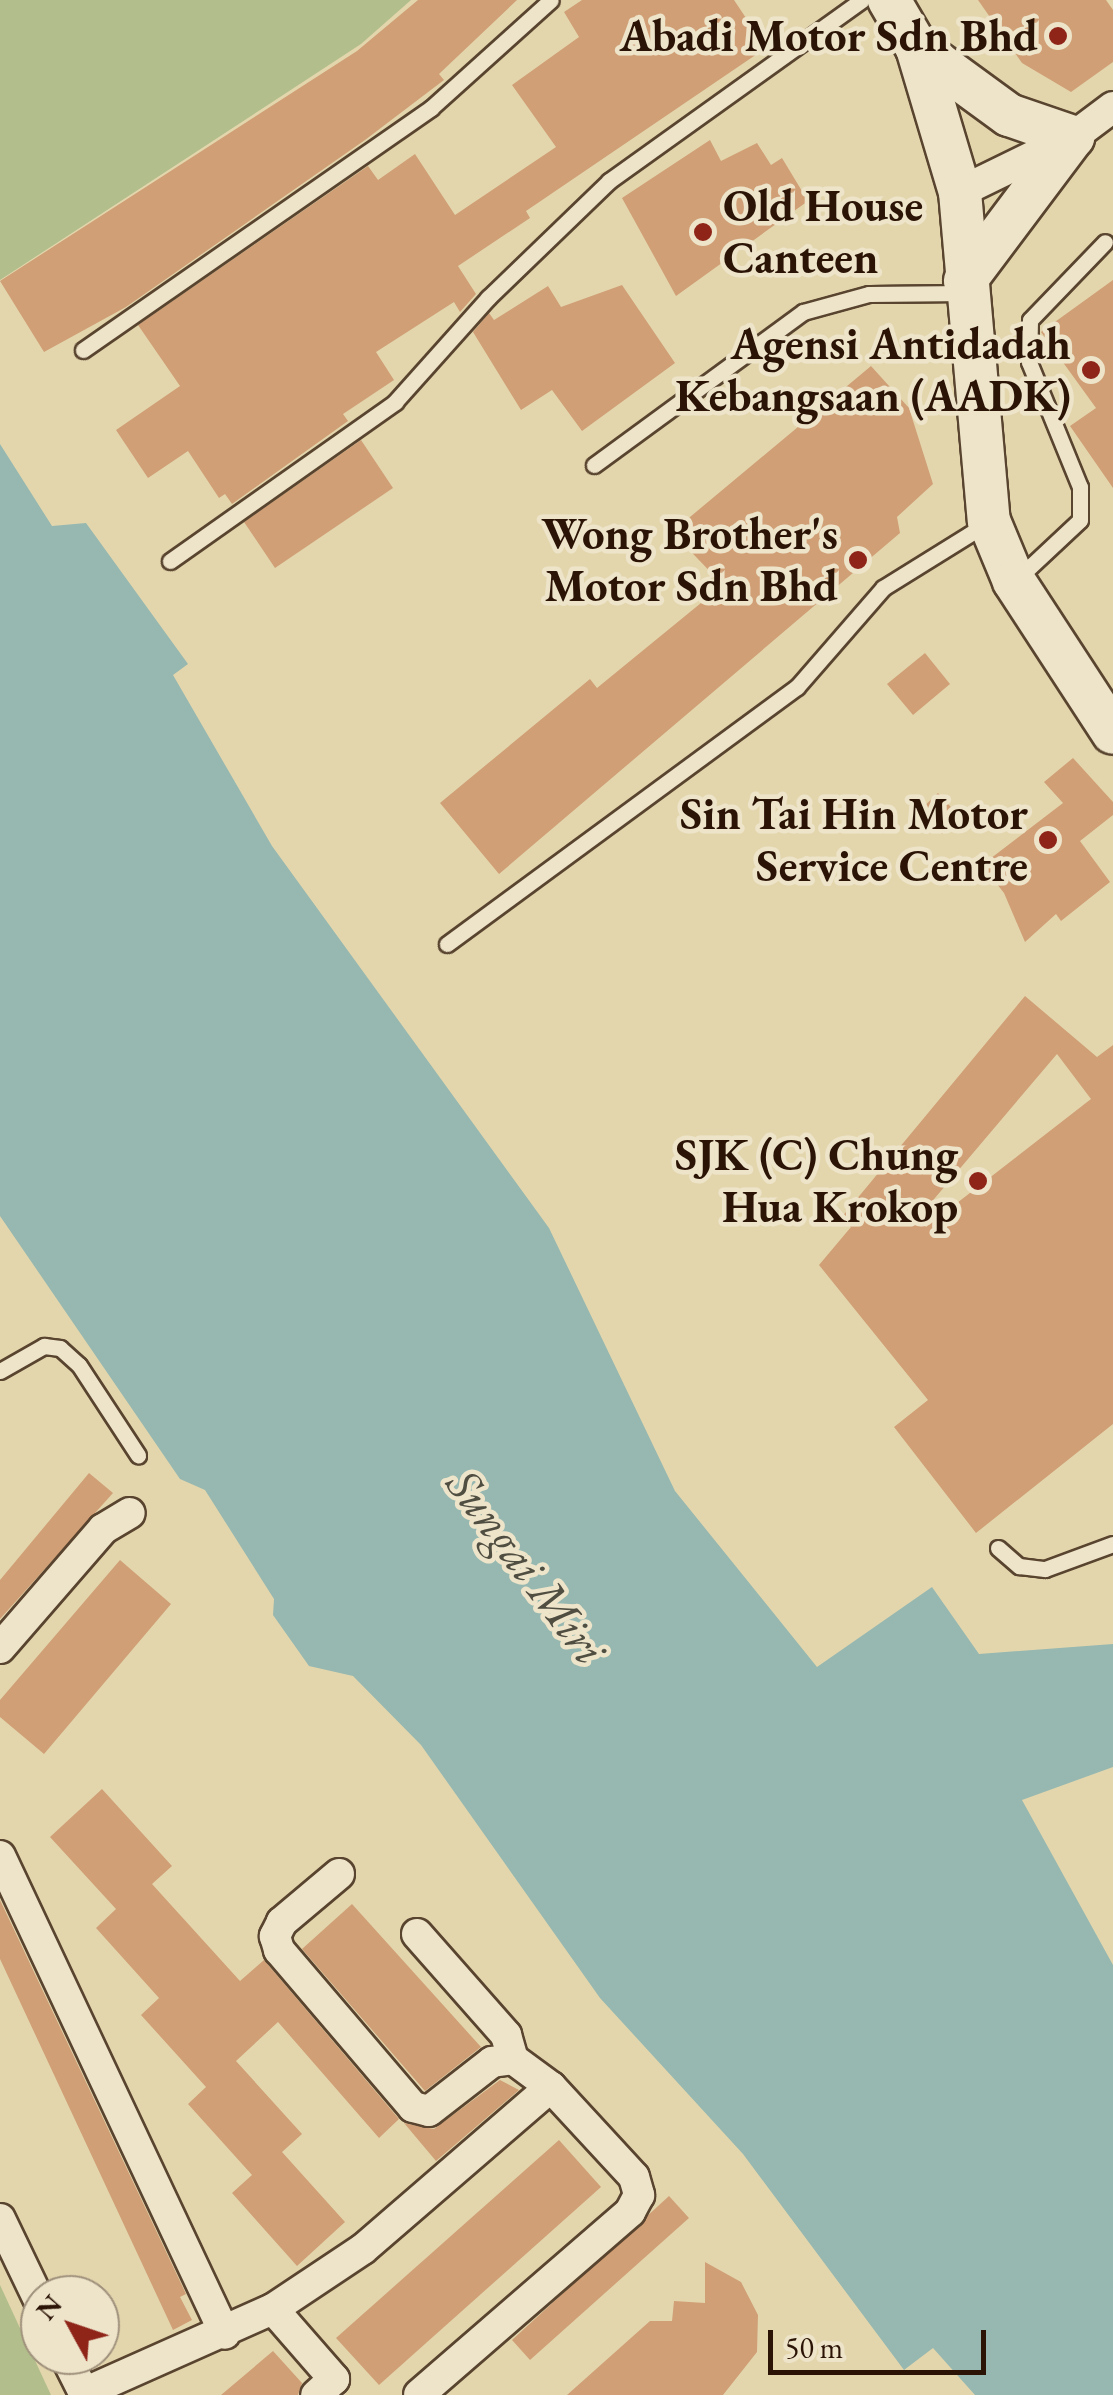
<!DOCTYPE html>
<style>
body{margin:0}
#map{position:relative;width:1113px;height:2395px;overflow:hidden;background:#e3d6ad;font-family:"EB Garamond",serif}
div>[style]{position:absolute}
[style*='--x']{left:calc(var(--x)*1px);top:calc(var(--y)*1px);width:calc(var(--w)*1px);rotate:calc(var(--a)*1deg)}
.green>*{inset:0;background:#b2be8b}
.water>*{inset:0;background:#96b8b0}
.building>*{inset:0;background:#d09f76}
.roads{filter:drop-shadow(2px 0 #59442f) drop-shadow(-2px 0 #59442f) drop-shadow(0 2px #59442f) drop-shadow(0 -2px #59442f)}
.lane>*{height:15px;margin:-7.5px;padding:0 7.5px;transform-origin:7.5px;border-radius:7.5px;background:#ede4ca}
.street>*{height:30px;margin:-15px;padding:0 15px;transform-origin:15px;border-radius:15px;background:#ede4ca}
.secondary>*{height:42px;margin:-21px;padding:0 21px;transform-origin:21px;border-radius:21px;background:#ede4ca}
.dots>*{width:28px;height:28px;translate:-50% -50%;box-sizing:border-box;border:5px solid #ede4ca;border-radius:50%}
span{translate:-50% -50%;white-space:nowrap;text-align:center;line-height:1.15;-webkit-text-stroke:9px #ede4ca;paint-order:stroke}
.poi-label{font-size:45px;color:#2b1305;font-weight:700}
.right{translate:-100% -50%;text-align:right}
.left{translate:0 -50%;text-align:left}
.water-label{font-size:48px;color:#504d41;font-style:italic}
.north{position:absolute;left:20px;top:2275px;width:100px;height:100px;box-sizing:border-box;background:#ede4ca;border:2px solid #9f907b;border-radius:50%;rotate:310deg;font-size:28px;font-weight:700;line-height:40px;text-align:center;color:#2b1305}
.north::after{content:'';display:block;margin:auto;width:35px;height:45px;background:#8f2418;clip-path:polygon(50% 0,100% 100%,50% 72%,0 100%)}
.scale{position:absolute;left:768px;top:2330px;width:218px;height:45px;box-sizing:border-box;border:5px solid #2b1305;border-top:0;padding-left:12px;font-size:30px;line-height:35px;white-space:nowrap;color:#2b1305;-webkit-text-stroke:8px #ede4ca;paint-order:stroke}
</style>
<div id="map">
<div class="green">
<i style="clip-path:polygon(0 0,411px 0,361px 44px,0 280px)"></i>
<i style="clip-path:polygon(0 2285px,51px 2395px,0 2395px)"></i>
</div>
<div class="water">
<i style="clip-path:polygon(0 444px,52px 526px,86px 523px,188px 664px,173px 675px,272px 846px,549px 1228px,675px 1491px,817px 1667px,932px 1587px,979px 1654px,1113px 1644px,1113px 1767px,1022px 1800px,1113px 1965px,1113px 2395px,975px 2395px,933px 2348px,904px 2370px,743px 2154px,600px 1998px,421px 1745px,353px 1676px,309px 1666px,273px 1615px,274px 1599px,205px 1490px,180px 1479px,0 1216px)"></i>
</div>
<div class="building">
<i style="clip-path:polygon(418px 0,517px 0,439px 74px,444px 80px,365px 140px,126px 307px,44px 352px,0 281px,357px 51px)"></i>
<i style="clip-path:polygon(582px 0,734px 0,766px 48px,526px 211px,530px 218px,458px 266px,476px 294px,460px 312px,454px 302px,376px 352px,394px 380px,343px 414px,348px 421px,232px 504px,225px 494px,219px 498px,188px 451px,148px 478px,116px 430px,180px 386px,138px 325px,368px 166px,378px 180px,415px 154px,455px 215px,556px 147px,512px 85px,579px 37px,564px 12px)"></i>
<i style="clip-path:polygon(978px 0,1106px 0,1113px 10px,1113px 62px,1071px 92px,1022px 63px)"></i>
<i style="clip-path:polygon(710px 140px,721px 161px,757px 143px,771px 165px,782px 158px,808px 201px,676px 296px,622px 198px)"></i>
<i style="clip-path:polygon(1113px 280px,1113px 488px,1070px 426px,1096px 408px,1041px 332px)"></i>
<i style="clip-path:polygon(622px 285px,675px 363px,582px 431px,552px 390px,521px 410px,473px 332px,489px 313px,494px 320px,548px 286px,561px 307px)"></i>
<i style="clip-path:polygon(871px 366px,909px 408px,933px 484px,897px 517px,900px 533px,499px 874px,440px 803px,590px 679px,597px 688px,723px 585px,672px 532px)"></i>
<i style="clip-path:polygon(361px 440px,393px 488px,275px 568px,244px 522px)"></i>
<i style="clip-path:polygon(925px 653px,950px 684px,913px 715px,887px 684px)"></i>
<i style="clip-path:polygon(1073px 758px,1113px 802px,1113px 815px,1080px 841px,1110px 882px,1061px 921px,1056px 914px,1025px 942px,1004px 893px,982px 865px,1063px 803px,1044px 782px)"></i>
<i style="clip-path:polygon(938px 793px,960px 817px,942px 834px,920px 810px)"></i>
<i style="clip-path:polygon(evenodd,1025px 996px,1097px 1057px,1113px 1045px,1113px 1424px,976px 1533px,894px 1427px,928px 1400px,819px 1265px,851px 1227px,841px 1218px,1025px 996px,1057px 1054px,1091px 1099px,926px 1227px,918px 1218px,1057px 1054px)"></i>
<i style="clip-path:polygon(89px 1473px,113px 1493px,0 1619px,0 1580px)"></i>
<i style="clip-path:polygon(120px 1560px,171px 1604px,44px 1754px,0 1717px,0 1700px)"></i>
<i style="clip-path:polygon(102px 1789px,172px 1866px,152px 1884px,240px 1981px,264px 1960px,399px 2119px,379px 2138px,278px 2022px,236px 2061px,302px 2134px,282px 2152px,345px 2222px,297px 2266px,232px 2193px,252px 2175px,188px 2104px,206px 2087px,141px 2015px,159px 1998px,96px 1928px,116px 1909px,50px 1837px)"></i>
<i style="clip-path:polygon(0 1900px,186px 2294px,180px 2297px,192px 2320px,173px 2330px,0 1959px)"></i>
<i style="clip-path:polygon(352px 1904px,481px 2047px,425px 2091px,302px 1949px)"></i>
<i style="clip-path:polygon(500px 2080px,519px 2090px,436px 2161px,404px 2123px,434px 2129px)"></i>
<i style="clip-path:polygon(559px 2140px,601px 2187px,379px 2385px,336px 2338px)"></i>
<i style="clip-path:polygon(669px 2196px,689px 2218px,530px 2360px,512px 2340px)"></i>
<i style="clip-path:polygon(705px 2262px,741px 2282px,758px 2315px,757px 2352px,723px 2395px,567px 2395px,650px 2321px,672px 2321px,674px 2301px,705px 2303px)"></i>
<i style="clip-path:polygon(273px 2351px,302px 2383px,298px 2395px,221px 2395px)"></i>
</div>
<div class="roads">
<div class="lane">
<i style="--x:83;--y:350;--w:424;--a:-34.8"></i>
<i style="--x:431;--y:108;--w:161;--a:-42"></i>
<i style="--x:594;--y:465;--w:259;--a:-36.2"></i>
<i style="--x:803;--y:312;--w:68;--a:-15.3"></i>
<i style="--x:869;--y:294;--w:97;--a:-0.6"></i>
<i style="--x:170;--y:561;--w:276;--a:-35.2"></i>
<i style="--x:395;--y:402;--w:140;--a:-48.2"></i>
<i style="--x:488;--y:298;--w:168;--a:-44"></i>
<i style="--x:609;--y:181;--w:311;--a:-35.6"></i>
<i style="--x:1017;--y:579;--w:86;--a:-43.1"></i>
<i style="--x:1080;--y:520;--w:33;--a:-90"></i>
<i style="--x:1080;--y:487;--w:135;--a:-112.2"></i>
<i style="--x:1029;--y:362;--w:42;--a:-88.6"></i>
<i style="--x:1030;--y:320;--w:108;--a:-46.1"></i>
<i style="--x:447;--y:944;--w:434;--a:-36.3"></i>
<i style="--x:797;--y:687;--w:131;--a:-49"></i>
<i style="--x:883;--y:588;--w:121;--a:-31.9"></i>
<i style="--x:0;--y:1371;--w:51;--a:-29.6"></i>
<i style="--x:44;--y:1346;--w:16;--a:7"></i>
<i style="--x:60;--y:1348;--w:25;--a:42"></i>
<i style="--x:79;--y:1365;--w:108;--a:56.8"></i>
<i style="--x:998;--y:1548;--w:28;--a:41"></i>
<i style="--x:1019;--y:1566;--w:26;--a:7"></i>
<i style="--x:1045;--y:1569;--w:72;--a:-20.2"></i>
</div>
<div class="street">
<i style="--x:960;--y:192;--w:126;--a:-26"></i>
<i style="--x:1073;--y:137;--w:50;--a:-36.9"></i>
<i style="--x:0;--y:1648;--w:157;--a:-49.1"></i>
<i style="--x:103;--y:1529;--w:31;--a:-31"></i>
<i style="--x:0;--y:1856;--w:528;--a:64.79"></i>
<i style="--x:339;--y:1874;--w:75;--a:139.9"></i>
<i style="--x:282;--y:1922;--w:16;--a:117"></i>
<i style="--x:275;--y:1936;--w:15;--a:74"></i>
<i style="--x:279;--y:1950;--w:206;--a:49.5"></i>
<i style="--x:413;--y:2107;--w:16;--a:14"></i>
<i style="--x:429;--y:2111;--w:80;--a:-37.9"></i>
<i style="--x:492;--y:2062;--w:21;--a:-8"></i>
<i style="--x:513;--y:2059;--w:47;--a:36.4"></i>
<i style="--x:417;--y:1934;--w:135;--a:48.6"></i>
<i style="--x:506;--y:2035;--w:25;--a:74"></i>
<i style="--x:0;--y:2219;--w:92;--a:64.3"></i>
<i style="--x:273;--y:2309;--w:93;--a:48.9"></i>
<i style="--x:334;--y:2379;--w:24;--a:138"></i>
<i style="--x:65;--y:2355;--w:45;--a:63.4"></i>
<i style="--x:84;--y:2393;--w:207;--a:-24"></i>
<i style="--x:273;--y:2309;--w:108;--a:-33.7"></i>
<i style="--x:363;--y:2249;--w:248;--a:-40.8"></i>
<i style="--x:551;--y:2087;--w:122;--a:47.3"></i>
<i style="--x:634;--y:2177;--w:19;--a:74"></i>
<i style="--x:639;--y:2195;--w:19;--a:118"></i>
<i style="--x:630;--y:2212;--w:279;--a:139.1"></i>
</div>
<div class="secondary">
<i style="--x:889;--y:0;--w:56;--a:59.7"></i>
<i style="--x:917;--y:48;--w:150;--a:73.4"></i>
<i style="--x:960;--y:192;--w:330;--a:85"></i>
<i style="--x:989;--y:521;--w:65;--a:67.4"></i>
<i style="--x:1014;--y:581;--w:181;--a:56.9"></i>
<i style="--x:917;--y:48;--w:114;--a:36.1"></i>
<i style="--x:1009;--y:115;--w:68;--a:19"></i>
<i style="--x:1073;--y:137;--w:180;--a:126.9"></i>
</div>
</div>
<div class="dots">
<i style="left:1058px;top:36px;background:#8f2418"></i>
<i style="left:703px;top:232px;background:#8f2418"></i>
<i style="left:1091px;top:370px;background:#8f2418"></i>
<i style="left:858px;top:560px;background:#8f2418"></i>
<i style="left:1048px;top:840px;background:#8f2418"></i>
<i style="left:978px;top:1181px;background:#8f2418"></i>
</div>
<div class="poi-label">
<span class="right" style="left:1038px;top:36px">Abadi Motor Sdn Bhd</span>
<span class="left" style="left:723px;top:232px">Old House<br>Canteen</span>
<span class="right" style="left:1071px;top:370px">Agensi Antidadah<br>Kebangsaan (AADK)</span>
<span class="right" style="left:838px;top:560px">Wong Brother's<br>Motor Sdn Bhd</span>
<span class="right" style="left:1028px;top:840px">Sin Tai Hin Motor<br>Service Centre</span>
<span class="right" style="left:958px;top:1181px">SJK (C) Chung<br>Hua Krokop</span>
</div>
<div class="water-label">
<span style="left:527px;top:1566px;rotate:53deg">Sungai Miri</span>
</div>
<div class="north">N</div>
<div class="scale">50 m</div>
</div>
